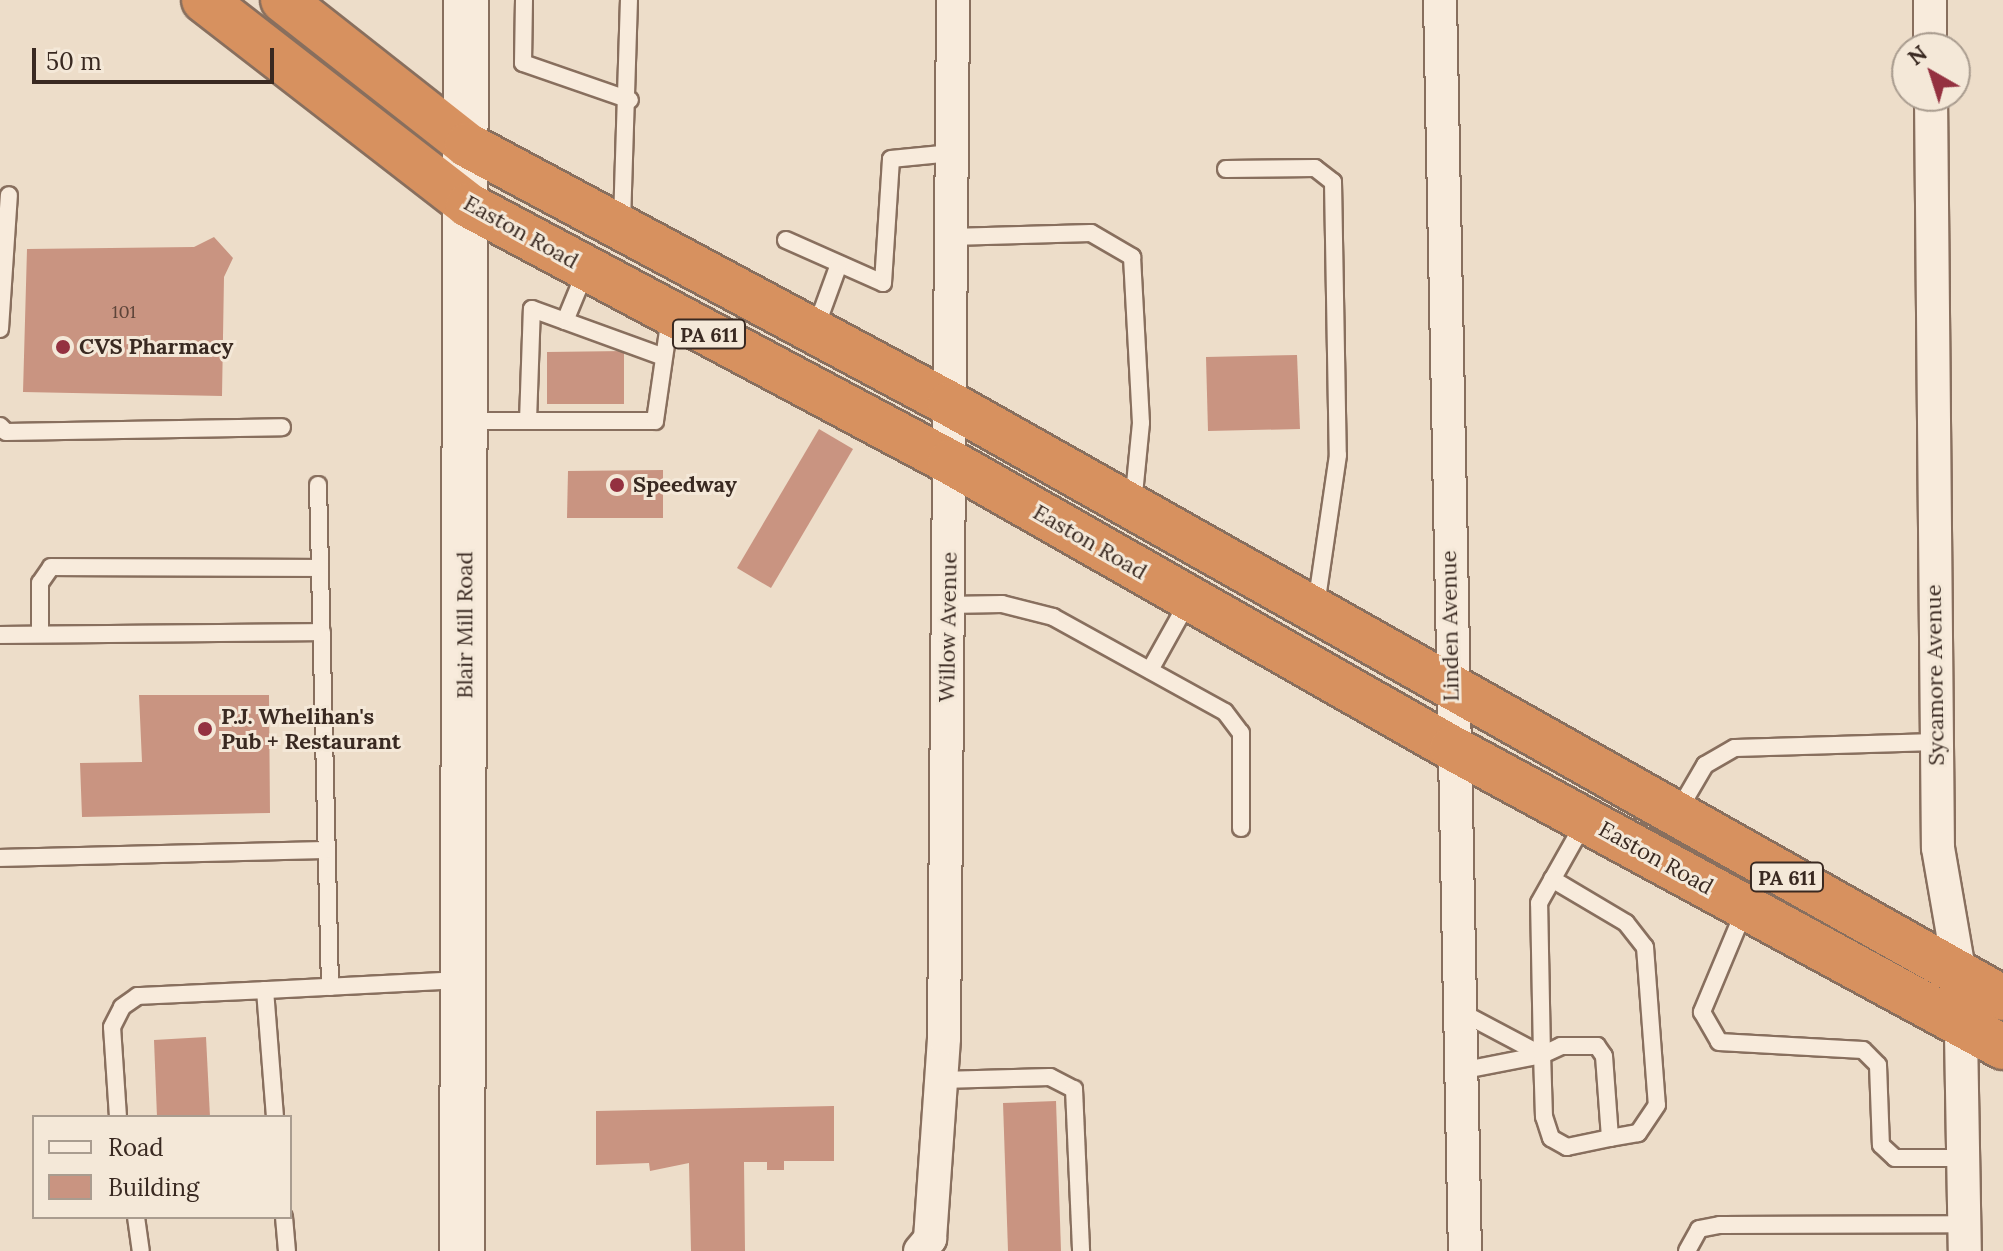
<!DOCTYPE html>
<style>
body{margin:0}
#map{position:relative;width:2003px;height:1251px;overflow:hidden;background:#edddc9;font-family:Lora,serif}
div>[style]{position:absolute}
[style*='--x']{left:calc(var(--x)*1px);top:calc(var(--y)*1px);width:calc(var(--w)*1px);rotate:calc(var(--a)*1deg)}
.building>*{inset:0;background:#c99481}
.roads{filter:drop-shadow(2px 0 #886f5e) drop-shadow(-2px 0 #886f5e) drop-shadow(0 2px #886f5e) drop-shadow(0 -2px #886f5e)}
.lane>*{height:16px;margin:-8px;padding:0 8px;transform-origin:8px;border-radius:8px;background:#f8ebdc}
.street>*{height:32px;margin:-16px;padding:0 16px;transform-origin:16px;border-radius:16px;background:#f8ebdc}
.secondary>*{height:44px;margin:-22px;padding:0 22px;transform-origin:22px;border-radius:22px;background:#f8ebdc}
.highway>*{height:44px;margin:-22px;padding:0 22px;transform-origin:22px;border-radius:22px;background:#d7915f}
.dots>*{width:22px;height:22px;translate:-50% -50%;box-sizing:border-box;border:4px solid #f4e8d8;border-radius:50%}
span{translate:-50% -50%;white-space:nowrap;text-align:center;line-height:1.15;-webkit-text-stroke:6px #f4e8d8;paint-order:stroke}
.number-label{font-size:18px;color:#5d4439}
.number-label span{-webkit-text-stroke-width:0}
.shield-label span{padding:2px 6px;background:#f4e8d8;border:2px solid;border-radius:6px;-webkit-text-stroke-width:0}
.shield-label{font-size:20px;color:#392921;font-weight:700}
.street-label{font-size:22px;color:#392921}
.poi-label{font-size:22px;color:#392921;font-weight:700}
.left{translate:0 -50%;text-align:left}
.legend{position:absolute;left:32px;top:1115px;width:260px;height:104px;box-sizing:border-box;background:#f4e8d8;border:2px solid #a99c8f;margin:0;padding:10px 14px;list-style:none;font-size:24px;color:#392921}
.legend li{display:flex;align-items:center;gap:16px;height:40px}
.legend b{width:40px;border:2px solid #a99c8f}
.north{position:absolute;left:1891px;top:32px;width:80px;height:80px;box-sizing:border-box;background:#f4e8d8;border:2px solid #a99c8f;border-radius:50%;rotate:321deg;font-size:22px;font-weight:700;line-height:32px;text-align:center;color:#392921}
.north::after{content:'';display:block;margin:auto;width:28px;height:36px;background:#943140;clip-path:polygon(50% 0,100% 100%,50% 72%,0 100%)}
.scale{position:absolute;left:32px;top:48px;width:242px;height:36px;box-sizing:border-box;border:4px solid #392921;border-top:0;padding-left:10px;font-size:24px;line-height:28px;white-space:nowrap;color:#392921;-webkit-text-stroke:6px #f4e8d8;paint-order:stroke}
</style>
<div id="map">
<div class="building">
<i style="clip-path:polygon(214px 237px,233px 258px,224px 277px,222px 396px,23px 392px,27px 249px,194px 247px)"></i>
<i style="clip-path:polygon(624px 351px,624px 404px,547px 404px,547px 352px)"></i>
<i style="clip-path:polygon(1297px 355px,1300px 429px,1208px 431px,1206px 357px)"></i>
<i style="clip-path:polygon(819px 429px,853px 449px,771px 588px,737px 568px)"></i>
<i style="clip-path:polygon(663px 470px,663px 518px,567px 518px,568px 471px)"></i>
<i style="clip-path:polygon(139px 695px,269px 695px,270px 813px,82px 817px,80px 763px,142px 762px)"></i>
<i style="clip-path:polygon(206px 1037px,210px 1117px,157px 1117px,154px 1040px)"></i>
<i style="clip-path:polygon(1056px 1101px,1061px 1251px,1008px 1251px,1003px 1103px)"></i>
<i style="clip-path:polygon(834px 1106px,834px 1161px,784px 1161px,784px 1170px,767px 1170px,767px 1162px,744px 1162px,745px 1251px,691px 1251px,689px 1163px,650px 1171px,649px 1163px,596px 1165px,596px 1111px)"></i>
</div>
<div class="roads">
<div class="lane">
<i style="--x:524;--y:0;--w:63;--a:90.9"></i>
<i style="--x:523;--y:63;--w:113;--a:19.1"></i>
<i style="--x:1226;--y:169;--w:89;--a:-0.6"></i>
<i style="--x:1315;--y:168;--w:23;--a:38"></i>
<i style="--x:1333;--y:182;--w:273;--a:89"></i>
<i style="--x:1338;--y:455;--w:153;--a:98.3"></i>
<i style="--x:622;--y:222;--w:222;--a:-88.2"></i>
<i style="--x:951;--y:237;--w:140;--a:-1.6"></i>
<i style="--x:1091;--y:233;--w:48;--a:30.3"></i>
<i style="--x:1132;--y:257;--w:166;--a:86.9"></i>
<i style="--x:1141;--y:423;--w:81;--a:95.6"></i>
<i style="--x:786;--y:240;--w:106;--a:23.9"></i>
<i style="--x:883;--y:283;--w:124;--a:-86.3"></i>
<i style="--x:891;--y:159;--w:61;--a:-5.6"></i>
<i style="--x:565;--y:321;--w:55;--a:-67.6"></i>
<i style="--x:0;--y:329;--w:134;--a:-86.2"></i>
<i style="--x:815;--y:330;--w:70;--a:-70"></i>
<i style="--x:468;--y:421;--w:187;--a:0"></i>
<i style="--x:655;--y:421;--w:105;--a:-81.8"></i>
<i style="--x:528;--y:421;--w:112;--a:-88"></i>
<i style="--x:532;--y:309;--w:140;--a:20"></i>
<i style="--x:0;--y:426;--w:8;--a:45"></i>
<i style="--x:6;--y:432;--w:276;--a:-1"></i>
<i style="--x:318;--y:485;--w:502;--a:88.63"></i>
<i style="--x:948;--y:605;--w:54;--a:-1.1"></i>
<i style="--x:1002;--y:604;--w:53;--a:14.3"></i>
<i style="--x:1053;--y:617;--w:196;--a:28.9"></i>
<i style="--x:1225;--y:712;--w:26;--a:53"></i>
<i style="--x:1241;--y:733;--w:95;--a:90"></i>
<i style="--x:40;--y:634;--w:51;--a:-90"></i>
<i style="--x:40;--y:583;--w:19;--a:-55"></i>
<i style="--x:51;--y:567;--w:269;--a:0.2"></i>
<i style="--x:0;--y:635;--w:322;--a:-0.5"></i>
<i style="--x:1150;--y:670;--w:82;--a:-60.9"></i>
<i style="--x:1677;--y:813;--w:56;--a:-59.7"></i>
<i style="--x:1705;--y:765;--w:34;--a:-30"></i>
<i style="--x:1735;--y:748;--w:201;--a:-1.7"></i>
<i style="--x:0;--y:858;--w:327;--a:-1.4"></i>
<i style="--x:1552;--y:879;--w:86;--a:30.7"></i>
<i style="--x:1626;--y:923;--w:31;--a:52"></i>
<i style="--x:1645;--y:947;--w:158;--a:85.7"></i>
<i style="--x:1657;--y:1105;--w:34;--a:124"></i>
<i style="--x:1638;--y:1133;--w:28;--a:170"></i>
<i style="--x:1745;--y:909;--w:112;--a:112.7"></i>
<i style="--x:1702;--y:1012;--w:34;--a:60"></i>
<i style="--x:1719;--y:1042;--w:144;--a:3.2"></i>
<i style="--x:1863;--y:1050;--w:21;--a:45"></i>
<i style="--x:1878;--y:1065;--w:80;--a:87.9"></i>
<i style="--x:1881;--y:1145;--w:19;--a:43"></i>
<i style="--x:1895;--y:1158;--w:66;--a:0"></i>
<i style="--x:265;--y:990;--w:198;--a:-2.9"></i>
<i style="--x:1459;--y:1011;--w:94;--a:27.9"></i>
<i style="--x:1460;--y:1071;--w:84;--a:-11"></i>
<i style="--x:1542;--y:1055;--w:21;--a:-25"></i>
<i style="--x:1561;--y:1046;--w:36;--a:0"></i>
<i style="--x:1597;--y:1046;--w:12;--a:55"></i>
<i style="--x:1604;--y:1056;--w:82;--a:85.8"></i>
<i style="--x:1610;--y:1138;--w:44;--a:168.2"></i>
<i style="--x:1567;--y:1147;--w:18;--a:-151"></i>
<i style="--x:1551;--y:1138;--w:22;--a:-108"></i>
<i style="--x:1544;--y:1117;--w:62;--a:-91.8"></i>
<i style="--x:1542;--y:1055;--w:152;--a:-91.1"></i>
<i style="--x:1539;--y:903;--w:92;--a:-60.6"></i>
<i style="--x:941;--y:1080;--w:109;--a:-1.6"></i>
<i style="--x:1050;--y:1077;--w:27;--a:27"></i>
<i style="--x:1074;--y:1089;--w:162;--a:87.5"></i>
<i style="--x:118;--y:1117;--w:90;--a:-93.8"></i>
<i style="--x:112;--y:1027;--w:22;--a:-63"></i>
<i style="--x:122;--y:1007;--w:19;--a:-35"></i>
<i style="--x:138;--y:996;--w:127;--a:-2.7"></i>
<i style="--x:265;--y:990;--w:127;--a:85.5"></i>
<i style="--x:136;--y:1217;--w:34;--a:82"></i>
<i style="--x:284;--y:1217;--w:34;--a:85"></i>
<i style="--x:1687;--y:1251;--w:25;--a:-61"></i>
<i style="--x:1699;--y:1229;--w:21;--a:-11"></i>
<i style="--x:1720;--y:1225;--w:244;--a:-0.2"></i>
</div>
<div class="street">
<i style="--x:1440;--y:0;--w:1251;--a:88.86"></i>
<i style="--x:1930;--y:0;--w:48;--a:90"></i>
<i style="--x:1931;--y:96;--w:752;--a:89.47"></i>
<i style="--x:1938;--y:848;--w:130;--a:80.2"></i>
<i style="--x:1960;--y:976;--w:275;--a:89"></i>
<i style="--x:920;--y:1251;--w:16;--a:-50"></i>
<i style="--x:930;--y:1239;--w:201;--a:-86"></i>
<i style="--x:944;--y:1038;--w:1038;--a:-89.5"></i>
</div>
<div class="secondary">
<i style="--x:462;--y:1251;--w:1251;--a:-89.82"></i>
</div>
<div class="highway">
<i style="--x:204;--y:0;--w:334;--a:37.8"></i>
<i style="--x:468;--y:205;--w:546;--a:28.07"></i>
<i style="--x:950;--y:462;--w:578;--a:29.67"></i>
<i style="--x:1452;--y:748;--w:627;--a:28.49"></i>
<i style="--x:283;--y:0;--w:234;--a:38.2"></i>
<i style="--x:467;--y:145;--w:548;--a:28.2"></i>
<i style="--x:950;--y:404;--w:1209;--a:29.43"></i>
</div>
</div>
<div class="dots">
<i style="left:63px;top:347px;background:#943140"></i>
<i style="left:617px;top:485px;background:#943140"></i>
<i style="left:205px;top:729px;background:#943140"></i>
</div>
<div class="number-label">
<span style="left:124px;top:312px">101</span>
</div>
<div class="shield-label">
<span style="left:709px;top:334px">PA 611</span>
<span style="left:1787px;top:877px">PA 611</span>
</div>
<div class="street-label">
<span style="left:521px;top:232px;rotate:29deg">Easton Road</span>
<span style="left:1090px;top:542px;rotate:30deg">Easton Road</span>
<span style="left:465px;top:625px;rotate:-90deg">Blair Mill Road</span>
<span style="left:1450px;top:626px;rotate:-91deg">Linden Avenue</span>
<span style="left:948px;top:627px;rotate:-89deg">Willow Avenue</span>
<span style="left:1935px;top:675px;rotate:-91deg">Sycamore Avenue</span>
<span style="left:1656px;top:858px;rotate:29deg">Easton Road</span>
</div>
<div class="poi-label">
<span class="left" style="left:79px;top:347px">CVS Pharmacy</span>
<span class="left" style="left:633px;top:485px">Speedway</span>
<span class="left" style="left:221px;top:729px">P.J. Whelihan's<br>Pub + Restaurant</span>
</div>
<ul class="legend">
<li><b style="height:10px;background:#f8ebdc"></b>Road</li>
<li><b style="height:22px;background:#c99481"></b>Building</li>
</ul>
<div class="north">N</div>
<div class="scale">50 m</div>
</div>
